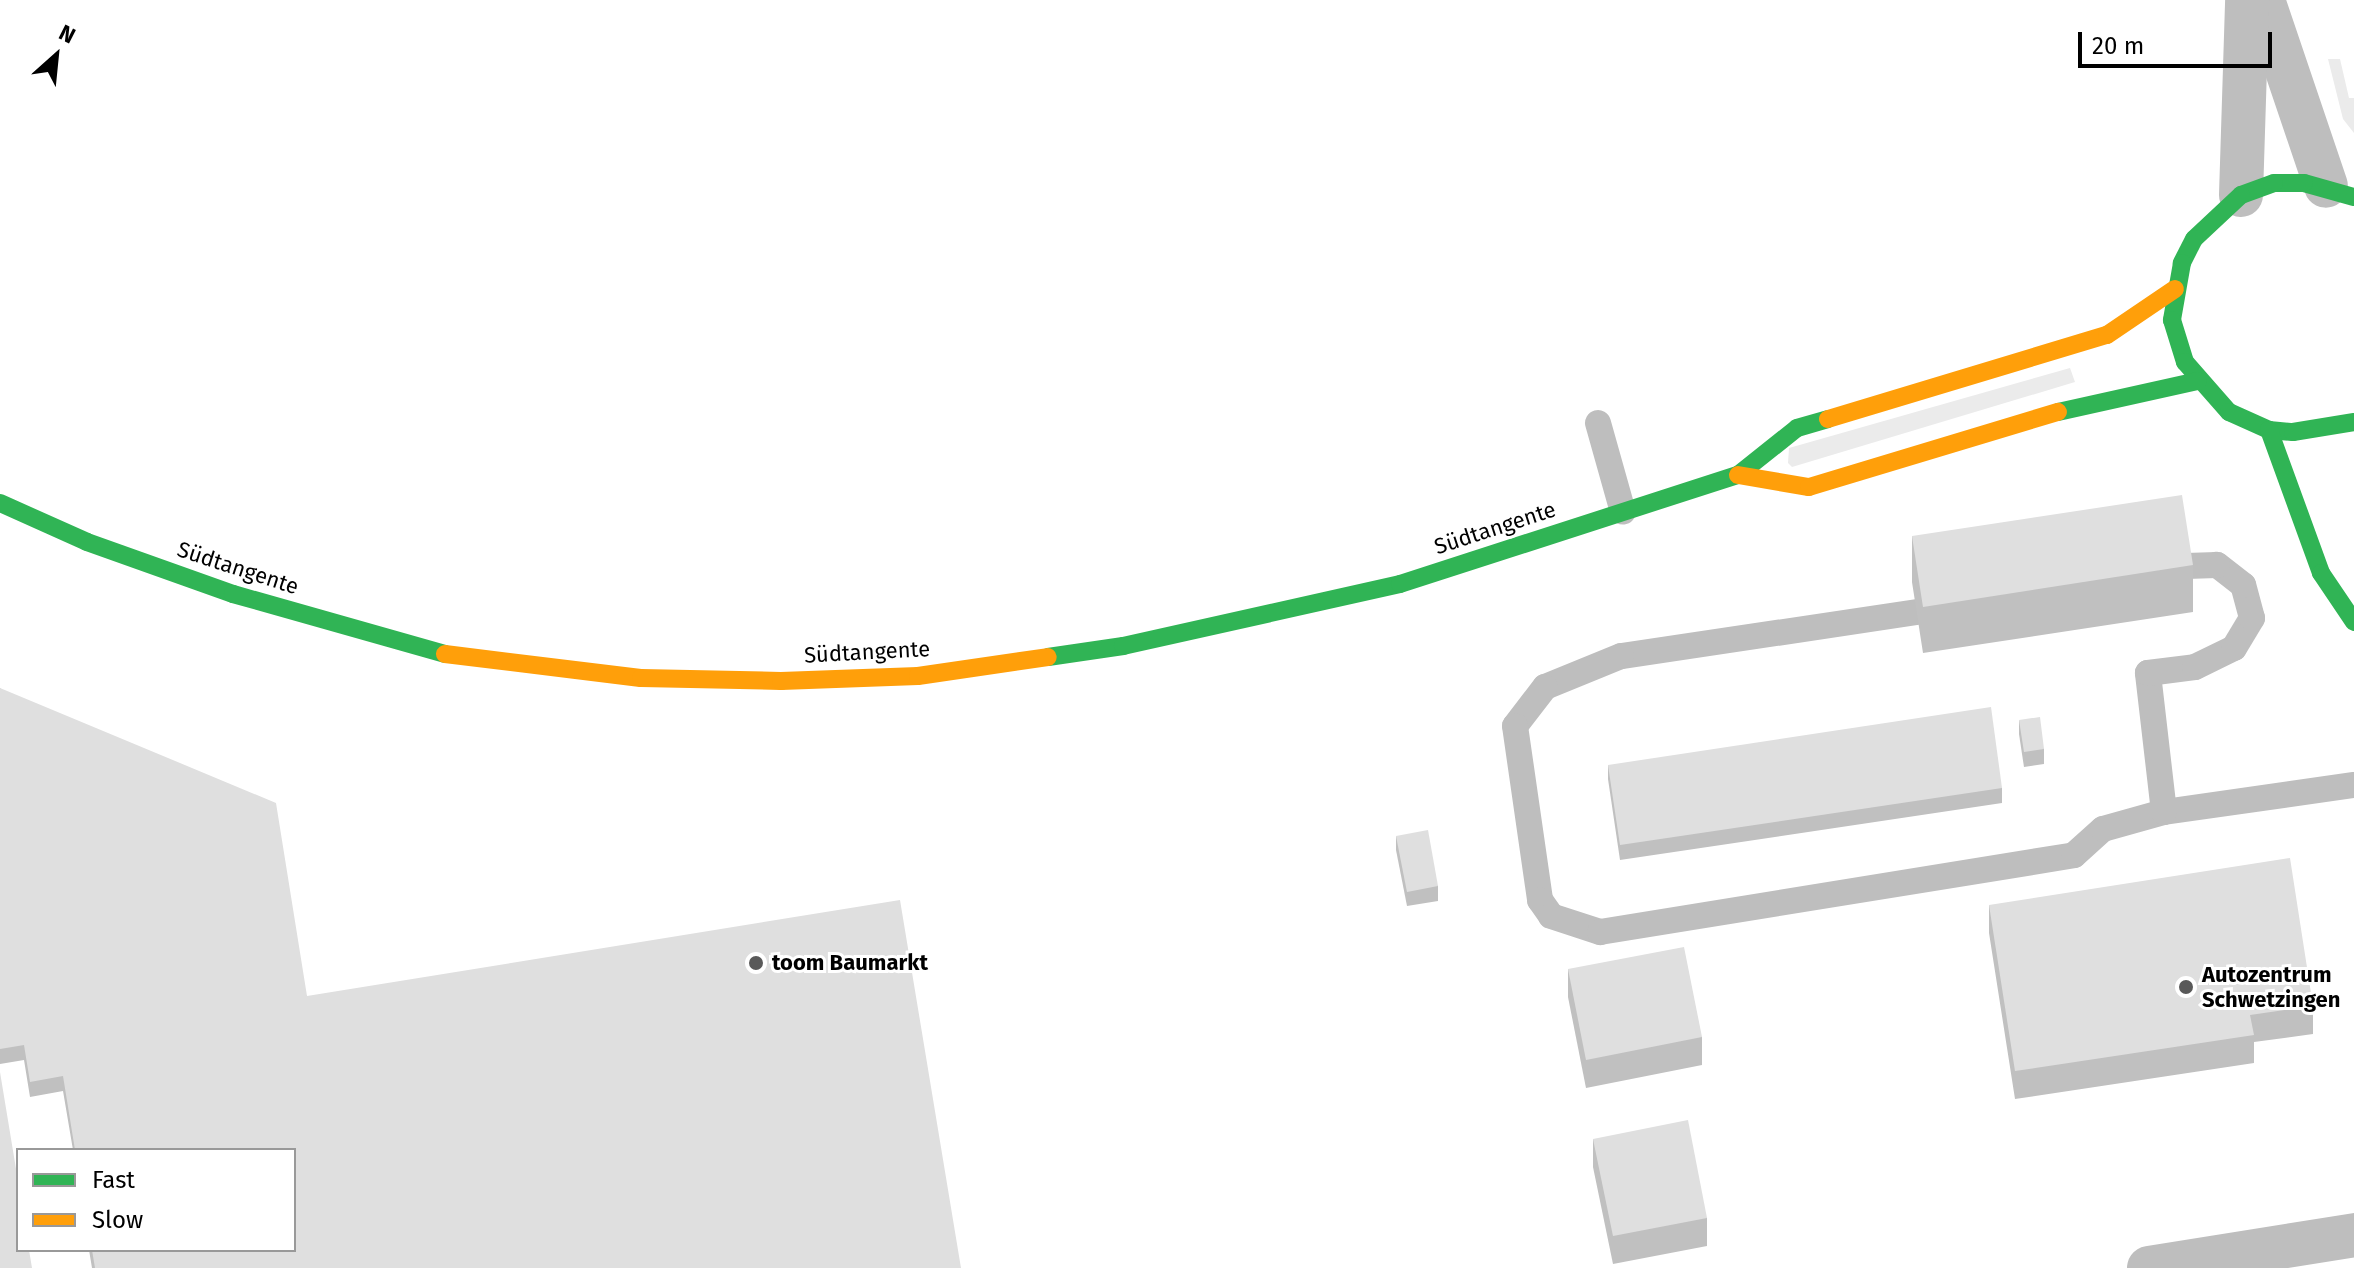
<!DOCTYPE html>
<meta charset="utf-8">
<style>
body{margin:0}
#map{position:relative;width:2354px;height:1268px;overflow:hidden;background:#fff;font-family:"Fira Sans",sans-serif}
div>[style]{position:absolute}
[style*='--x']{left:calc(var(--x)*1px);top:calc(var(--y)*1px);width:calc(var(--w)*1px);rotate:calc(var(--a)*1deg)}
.green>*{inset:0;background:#ebebeb}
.lane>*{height:26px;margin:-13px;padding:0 13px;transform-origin:13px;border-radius:13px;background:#bebebe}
.street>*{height:44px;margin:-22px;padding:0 22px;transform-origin:22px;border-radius:22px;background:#bebebe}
.fast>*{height:18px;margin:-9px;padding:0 9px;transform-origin:9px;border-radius:9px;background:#30b455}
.slow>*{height:18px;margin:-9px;padding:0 9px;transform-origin:9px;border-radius:9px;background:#ff9f0a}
.wall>*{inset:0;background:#c0c0c0}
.building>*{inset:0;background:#dfdfdf}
.dots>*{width:22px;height:22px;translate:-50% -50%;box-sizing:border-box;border:4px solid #fff;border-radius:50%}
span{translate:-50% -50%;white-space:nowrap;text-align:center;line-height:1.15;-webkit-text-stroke:6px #fff;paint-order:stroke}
.street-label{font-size:22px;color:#000}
.poi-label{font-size:22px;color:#000;font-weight:700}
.left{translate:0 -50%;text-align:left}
.legend{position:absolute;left:16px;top:1148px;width:280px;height:104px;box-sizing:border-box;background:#fff;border:2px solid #999;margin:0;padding:10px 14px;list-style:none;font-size:24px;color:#000}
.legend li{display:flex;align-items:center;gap:16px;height:40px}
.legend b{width:40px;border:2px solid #999}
.north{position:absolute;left:16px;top:16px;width:80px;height:80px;-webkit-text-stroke:6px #fff;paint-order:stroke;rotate:27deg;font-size:22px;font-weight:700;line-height:32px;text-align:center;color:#000}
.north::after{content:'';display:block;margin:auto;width:28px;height:36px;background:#000;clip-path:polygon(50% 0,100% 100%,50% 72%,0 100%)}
.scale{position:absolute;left:2078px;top:32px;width:194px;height:36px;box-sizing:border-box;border:4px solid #000;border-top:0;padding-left:10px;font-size:24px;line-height:28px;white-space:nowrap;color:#000;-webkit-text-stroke:6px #fff;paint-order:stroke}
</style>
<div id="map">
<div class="green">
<i style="clip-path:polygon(2328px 59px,2340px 59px,2349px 98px,2354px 98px,2354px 133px,2343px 119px)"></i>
<i style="clip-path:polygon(2070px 368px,2075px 382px,1792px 467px,1788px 463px,1789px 448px)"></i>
</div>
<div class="lane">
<i style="--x:1598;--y:423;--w:92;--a:74.3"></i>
<i style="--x:1917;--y:612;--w:299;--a:171.5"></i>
<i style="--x:1621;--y:656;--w:82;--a:157.8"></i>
<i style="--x:1545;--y:687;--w:49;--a:127.6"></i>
<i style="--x:1515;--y:726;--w:176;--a:81.8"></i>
<i style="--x:1540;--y:900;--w:19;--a:55"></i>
<i style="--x:1551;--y:916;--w:52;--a:18.1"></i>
<i style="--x:1600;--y:932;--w:480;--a:-9.2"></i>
<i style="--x:2074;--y:855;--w:39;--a:-42"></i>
<i style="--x:2103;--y:829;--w:63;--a:-15.6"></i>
<i style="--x:2164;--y:812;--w:192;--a:-8.1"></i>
<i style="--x:2164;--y:812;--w:140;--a:-96.6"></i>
<i style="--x:2148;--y:673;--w:47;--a:-7.3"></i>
<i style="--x:2195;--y:667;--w:43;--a:-26"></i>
<i style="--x:2234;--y:648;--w:35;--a:-59"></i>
<i style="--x:2252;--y:618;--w:34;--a:-105"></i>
<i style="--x:2243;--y:585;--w:33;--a:-142"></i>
<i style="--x:2217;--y:565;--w:31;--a:178"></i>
</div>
<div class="street">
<i style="--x:2263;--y:0;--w:196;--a:71.3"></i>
<i style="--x:2241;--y:195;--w:195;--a:-88.2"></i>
<i style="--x:2149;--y:1268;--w:208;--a:-9.1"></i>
</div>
<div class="fast">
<i style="--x:2354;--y:197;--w:52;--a:-164.4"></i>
<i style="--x:2304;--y:183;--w:30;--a:180"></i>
<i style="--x:2274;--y:183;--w:35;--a:160"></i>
<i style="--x:2241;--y:195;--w:64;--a:136.9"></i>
<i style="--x:2194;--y:239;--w:27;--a:117"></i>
<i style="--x:2182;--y:263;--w:58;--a:100"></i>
<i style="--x:2172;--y:320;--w:44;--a:72.8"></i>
<i style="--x:2185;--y:362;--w:67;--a:48.7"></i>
<i style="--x:2229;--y:412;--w:44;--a:24.2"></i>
<i style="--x:2269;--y:430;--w:24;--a:5"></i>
<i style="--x:2293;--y:432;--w:62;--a:-9.3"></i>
<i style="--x:2058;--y:412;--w:143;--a:-12.5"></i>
<i style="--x:2269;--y:430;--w:152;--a:70"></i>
<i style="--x:2321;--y:573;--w:59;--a:56"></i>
<i style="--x:0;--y:503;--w:95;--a:24.1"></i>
<i style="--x:87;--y:542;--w:155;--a:19.6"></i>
<i style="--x:233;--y:594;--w:220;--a:15.8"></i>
<i style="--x:1048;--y:657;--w:76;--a:-8.3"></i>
<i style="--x:1123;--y:646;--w:284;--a:-12.6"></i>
<i style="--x:1400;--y:584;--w:355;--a:-17.9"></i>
<i style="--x:1738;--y:475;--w:75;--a:-38.5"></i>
<i style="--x:1797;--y:428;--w:32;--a:-16"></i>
</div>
<div class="slow">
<i style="--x:1828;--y:419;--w:291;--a:-16.8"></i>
<i style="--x:2107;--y:335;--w:82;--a:-34.1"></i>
<i style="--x:1738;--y:475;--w:72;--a:9.6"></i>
<i style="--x:1809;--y:487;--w:260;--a:-16.8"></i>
<i style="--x:445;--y:654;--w:197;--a:7"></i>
<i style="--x:641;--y:678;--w:140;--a:1.2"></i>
<i style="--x:781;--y:681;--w:137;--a:-2.1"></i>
<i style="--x:918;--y:676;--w:131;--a:-8.3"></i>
</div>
<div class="wall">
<i style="clip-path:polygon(1912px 536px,2193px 565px,2193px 612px,1923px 653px,1912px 582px)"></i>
<i style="clip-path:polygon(0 688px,307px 996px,961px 1268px,92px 1268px,89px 1250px,294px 1250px,294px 1150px,73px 1150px,63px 1091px,30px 1097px,24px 1060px,0 1064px)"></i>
<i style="clip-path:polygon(2019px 720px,2044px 749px,2044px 764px,2024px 767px,2019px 734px)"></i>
<i style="clip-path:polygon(1608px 765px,2002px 788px,2002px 803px,1620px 860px,1608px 779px)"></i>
<i style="clip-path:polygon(1396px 836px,1438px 886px,1438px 901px,1407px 906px,1396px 850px)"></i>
<i style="clip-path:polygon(1989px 905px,2313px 1006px,2313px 1034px,2254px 1042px,2254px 1063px,2015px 1099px,1989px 933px)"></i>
<i style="clip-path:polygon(1568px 969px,1702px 1037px,1702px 1065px,1586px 1088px,1568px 997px)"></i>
<i style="clip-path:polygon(1593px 1139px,1707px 1218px,1707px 1246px,1613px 1264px,1593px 1167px)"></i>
</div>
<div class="building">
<i style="clip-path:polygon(2182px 495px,2193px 565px,1923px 607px,1912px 536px)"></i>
<i style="clip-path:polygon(0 688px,276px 803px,307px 996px,900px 900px,961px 1268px,95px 1268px,92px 1250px,294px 1250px,294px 1150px,75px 1150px,63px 1076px,30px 1082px,24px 1045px,0 1049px)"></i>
<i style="clip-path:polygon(1991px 707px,2002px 788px,1620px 845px,1608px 765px)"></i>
<i style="clip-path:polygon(2040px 717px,2044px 749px,2024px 752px,2019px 720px)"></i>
<i style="clip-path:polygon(1428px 830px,1438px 886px,1407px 892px,1396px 836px)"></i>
<i style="clip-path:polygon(2290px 858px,2313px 1006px,2250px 1015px,2254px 1035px,2015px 1071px,1989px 905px)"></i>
<i style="clip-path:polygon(1684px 947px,1702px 1037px,1586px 1060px,1568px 969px)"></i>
<i style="clip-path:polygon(0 1072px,18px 1181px,18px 1250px,29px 1250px,32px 1268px,0 1268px)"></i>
<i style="clip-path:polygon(1688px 1120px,1707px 1218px,1613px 1236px,1593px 1139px)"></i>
</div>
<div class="dots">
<i style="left:756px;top:963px;background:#595959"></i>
<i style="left:2186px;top:987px;background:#595959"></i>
</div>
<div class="street-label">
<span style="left:1495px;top:528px;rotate:-18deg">Südtangente</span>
<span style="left:238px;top:568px;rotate:18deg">Südtangente</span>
<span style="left:867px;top:652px;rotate:-3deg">Südtangente</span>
</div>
<div class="poi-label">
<span class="left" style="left:772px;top:963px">toom Baumarkt</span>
<span class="left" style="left:2202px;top:987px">Autozentrum<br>Schwetzingen</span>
</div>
<ul class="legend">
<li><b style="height:10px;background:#30b455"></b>Fast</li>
<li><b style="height:10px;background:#ff9f0a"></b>Slow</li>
</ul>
<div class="north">N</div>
<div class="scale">20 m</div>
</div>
